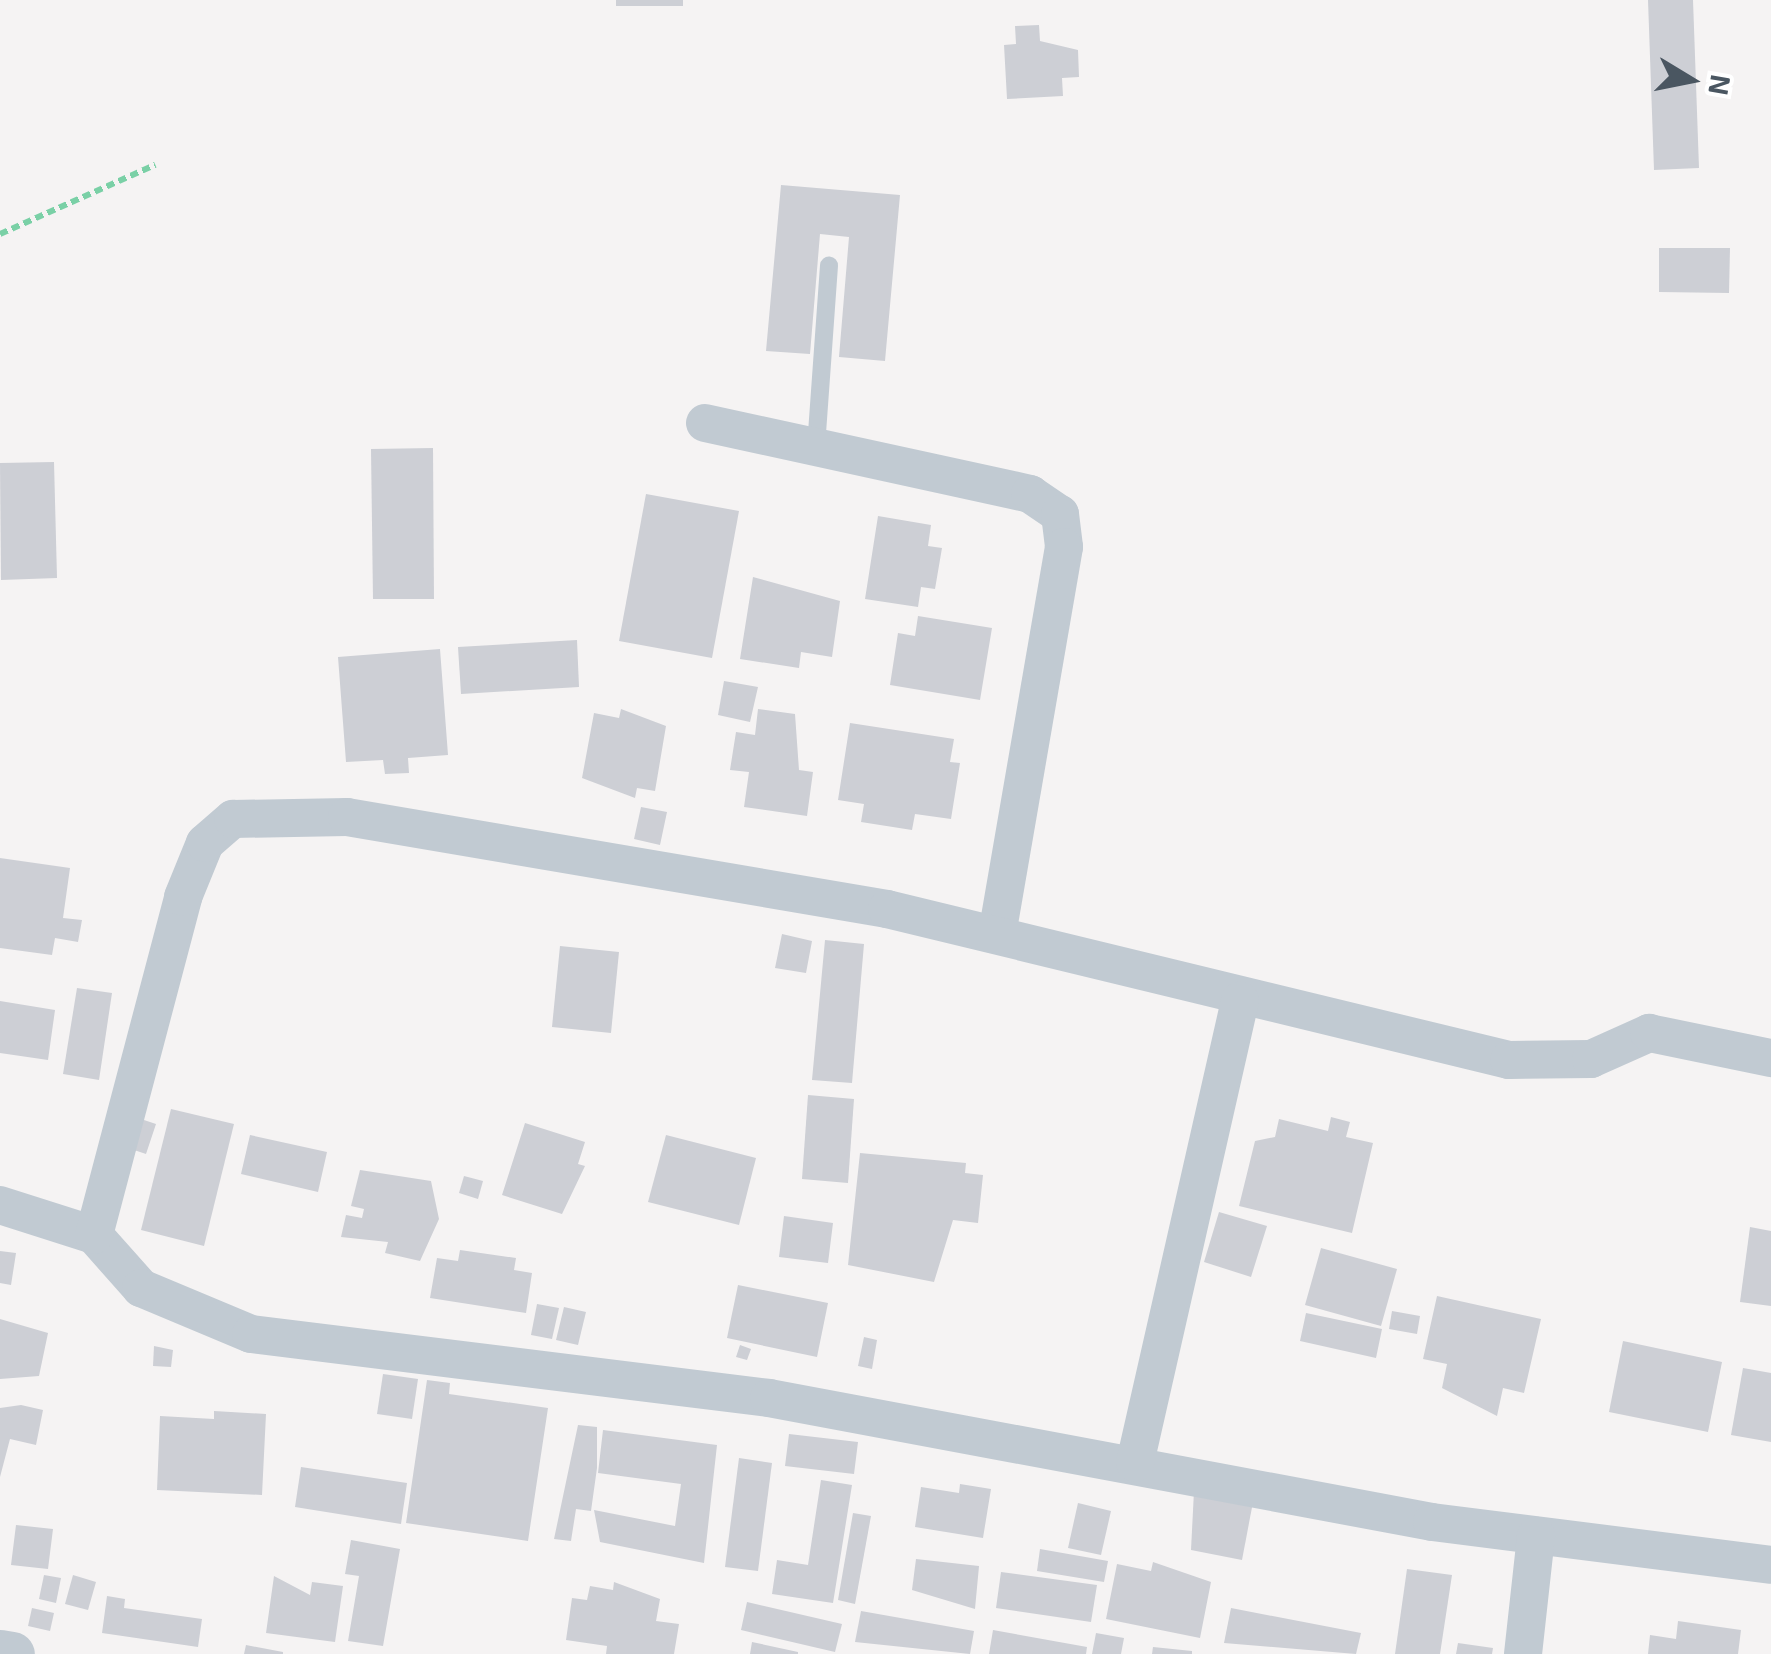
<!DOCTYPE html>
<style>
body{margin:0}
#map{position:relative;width:1771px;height:1654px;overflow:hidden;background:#f5f3f3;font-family:"Exo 2",sans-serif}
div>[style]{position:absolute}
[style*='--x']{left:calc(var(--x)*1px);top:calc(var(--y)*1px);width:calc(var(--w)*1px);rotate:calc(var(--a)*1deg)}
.building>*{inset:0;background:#cdcfd5}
.path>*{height:6px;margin-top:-3px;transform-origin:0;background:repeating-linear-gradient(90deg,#7ad0a6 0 8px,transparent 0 13px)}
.service>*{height:18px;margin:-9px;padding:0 9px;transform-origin:9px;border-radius:9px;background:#c1cad2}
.minor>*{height:38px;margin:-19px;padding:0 19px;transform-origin:19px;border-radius:19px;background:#c1cad2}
.tertiary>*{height:45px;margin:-22.5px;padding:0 22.5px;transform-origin:22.5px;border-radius:22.5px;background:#c1cad2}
span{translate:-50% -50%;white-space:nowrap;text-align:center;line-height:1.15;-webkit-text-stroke:8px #fff;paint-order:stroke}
.north{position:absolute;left:1641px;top:30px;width:100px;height:100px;-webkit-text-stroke:8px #fff;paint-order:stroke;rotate:100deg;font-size:28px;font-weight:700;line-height:40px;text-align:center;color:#4a5661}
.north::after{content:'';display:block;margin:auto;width:35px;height:45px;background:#4a5661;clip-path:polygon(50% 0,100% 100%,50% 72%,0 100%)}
</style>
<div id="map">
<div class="building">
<i style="clip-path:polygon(616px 0,683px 0,683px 6px,616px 6px)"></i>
<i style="clip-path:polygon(1648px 0,1693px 0,1699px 168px,1654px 170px)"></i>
<i style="clip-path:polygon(1039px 25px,1040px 41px,1078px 50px,1079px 77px,1062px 78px,1063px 96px,1007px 99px,1004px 45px,1016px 44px,1015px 26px)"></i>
<i style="clip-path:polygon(781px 185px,900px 195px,885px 361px,839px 357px,849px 237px,820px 234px,810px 354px,766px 351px)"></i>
<i style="clip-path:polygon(1659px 248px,1730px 248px,1729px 293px,1659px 292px)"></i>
<i style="clip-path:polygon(433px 448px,434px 599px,373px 599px,371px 449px)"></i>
<i style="clip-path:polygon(54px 462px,57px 578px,1px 580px,0 463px)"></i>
<i style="clip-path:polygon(646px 494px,739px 511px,712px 658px,619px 641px)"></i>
<i style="clip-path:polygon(878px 516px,931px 525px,928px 546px,942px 548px,935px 589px,921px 587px,918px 607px,865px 599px)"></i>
<i style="clip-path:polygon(753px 577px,840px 601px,832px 657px,801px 652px,799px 668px,740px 659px)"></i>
<i style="clip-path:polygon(918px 616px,992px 628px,980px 700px,890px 685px,898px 633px,915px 636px)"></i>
<i style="clip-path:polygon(577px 640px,579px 687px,461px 694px,458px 647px)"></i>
<i style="clip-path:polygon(440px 649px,448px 755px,408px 758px,409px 773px,385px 774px,383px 760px,346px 762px,338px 657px)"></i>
<i style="clip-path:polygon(724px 681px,758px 687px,750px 722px,718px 715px)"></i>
<i style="clip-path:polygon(621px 709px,666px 726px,655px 791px,637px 788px,635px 798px,582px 778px,594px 713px,619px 718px)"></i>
<i style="clip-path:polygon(758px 709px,795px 714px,799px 770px,813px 772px,807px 816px,744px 807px,749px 772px,730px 770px,736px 732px,755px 735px)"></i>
<i style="clip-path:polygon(850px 723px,954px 739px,950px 762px,960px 763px,951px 819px,915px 814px,912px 830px,861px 822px,864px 804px,838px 800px)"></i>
<i style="clip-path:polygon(641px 807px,667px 812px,660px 845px,634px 839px)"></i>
<i style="clip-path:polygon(0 858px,70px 868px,63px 918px,82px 920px,78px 942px,55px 938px,52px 955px,0 948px)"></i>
<i style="clip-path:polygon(782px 934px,812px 941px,806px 973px,775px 968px)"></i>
<i style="clip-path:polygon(825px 940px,864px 944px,852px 1083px,812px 1080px)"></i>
<i style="clip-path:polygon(560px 946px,619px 952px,611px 1033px,552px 1027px)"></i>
<i style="clip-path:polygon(77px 988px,112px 993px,99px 1080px,63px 1074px)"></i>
<i style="clip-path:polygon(0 1001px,55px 1010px,48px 1060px,0 1053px)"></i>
<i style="clip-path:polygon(808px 1095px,854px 1099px,848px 1183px,802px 1179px)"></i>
<i style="clip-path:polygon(171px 1109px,234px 1124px,204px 1246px,141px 1230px)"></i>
<i style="clip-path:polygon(1331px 1117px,1350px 1122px,1346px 1137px,1373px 1143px,1352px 1233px,1239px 1206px,1255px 1141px,1275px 1137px,1279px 1119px,1328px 1131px)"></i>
<i style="clip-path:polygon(141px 1119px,156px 1124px,146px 1154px,131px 1149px)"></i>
<i style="clip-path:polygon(525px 1123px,585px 1142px,578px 1164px,585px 1166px,562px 1214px,502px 1195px)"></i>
<i style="clip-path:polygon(250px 1135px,327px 1152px,318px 1192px,241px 1174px)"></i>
<i style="clip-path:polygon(666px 1135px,756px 1158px,739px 1225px,648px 1202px)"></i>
<i style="clip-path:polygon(860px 1153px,966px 1163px,965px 1173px,983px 1175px,978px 1223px,953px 1220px,934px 1282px,848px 1265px)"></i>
<i style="clip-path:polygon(360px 1170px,431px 1181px,439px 1219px,420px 1261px,385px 1253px,388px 1242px,341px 1237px,346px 1215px,362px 1218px,364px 1209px,351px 1206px)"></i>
<i style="clip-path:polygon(464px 1176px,483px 1181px,478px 1199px,459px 1193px)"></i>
<i style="clip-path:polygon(1219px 1212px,1267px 1226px,1251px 1277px,1204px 1262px)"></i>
<i style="clip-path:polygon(784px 1216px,833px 1223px,828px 1263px,779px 1257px)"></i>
<i style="clip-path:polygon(1750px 1227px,1771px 1231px,1771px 1306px,1740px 1302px)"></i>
<i style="clip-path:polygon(1321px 1248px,1397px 1269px,1381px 1326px,1305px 1305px)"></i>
<i style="clip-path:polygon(460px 1250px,516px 1258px,514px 1270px,532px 1273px,526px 1313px,430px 1298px,437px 1258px,458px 1261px)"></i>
<i style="clip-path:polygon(0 1251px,16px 1253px,11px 1285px,0 1283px)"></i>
<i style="clip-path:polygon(738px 1285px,828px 1303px,817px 1357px,727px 1338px)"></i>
<i style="clip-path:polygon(1437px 1296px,1541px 1319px,1524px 1393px,1503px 1388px,1497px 1416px,1442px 1388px,1447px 1364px,1423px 1359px)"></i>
<i style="clip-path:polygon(537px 1304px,559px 1308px,552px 1339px,531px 1335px)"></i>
<i style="clip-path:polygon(564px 1307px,586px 1312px,578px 1345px,556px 1340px)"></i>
<i style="clip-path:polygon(1392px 1311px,1420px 1316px,1417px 1334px,1389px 1329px)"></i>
<i style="clip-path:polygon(1306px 1313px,1382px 1329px,1376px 1358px,1300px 1341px)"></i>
<i style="clip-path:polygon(0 1319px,48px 1333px,39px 1376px,0 1379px)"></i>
<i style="clip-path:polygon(864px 1337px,877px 1340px,872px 1369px,858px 1366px)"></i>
<i style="clip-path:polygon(1623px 1341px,1722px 1362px,1708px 1432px,1609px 1412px)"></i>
<i style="clip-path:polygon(740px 1345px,751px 1349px,747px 1360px,736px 1357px)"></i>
<i style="clip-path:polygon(154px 1346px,173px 1350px,171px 1367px,153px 1366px)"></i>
<i style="clip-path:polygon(1743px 1368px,1771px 1373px,1771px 1442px,1731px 1435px)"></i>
<i style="clip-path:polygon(383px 1374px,418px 1379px,412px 1419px,377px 1414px)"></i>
<i style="clip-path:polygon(427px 1380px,450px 1383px,449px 1394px,548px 1408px,528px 1541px,406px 1523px)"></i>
<i style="clip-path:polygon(21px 1405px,43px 1410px,36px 1445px,10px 1439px,0 1477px,0 1408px)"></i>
<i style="clip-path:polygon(214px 1411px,266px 1414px,262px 1495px,157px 1490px,160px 1416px,214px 1419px)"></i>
<i style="clip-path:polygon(578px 1425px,597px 1427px,597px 1468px,591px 1511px,576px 1509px,571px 1541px,554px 1539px)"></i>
<i style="clip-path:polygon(603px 1430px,717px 1445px,704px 1563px,600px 1542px,594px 1510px,675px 1526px,681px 1484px,598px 1473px)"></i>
<i style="clip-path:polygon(789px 1434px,858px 1442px,854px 1474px,785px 1466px)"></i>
<i style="clip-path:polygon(739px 1458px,772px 1463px,758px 1571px,725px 1567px)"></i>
<i style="clip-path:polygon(301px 1467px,407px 1483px,401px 1524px,295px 1507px)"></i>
<i style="clip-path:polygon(821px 1480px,852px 1485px,833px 1603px,772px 1594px,777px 1560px,808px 1565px)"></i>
<i style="clip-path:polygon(960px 1484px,991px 1489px,983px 1538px,915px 1527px,921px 1487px,959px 1493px)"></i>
<i style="clip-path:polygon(1194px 1491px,1253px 1502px,1242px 1560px,1191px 1550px)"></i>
<i style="clip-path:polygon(1078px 1503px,1111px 1511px,1101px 1555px,1068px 1548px)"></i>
<i style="clip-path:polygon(853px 1513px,871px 1516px,855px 1604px,838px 1600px)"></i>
<i style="clip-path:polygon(16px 1525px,53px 1529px,48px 1569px,11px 1565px)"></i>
<i style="clip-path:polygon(351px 1540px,400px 1549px,383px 1646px,348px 1641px,359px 1576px,345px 1574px)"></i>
<i style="clip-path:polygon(1040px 1549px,1108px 1561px,1104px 1582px,1037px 1571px)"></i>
<i style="clip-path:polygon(916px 1559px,979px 1566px,975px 1609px,912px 1590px)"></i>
<i style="clip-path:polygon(1153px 1562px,1211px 1582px,1200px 1638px,1106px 1619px,1117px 1564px,1151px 1571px)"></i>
<i style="clip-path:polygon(1407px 1569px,1452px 1575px,1440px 1654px,1395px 1654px)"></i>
<i style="clip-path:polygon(1001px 1572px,1097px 1585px,1091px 1622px,996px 1608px)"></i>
<i style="clip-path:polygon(44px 1575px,61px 1578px,56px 1603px,39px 1599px)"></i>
<i style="clip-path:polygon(73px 1575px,96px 1582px,88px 1610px,65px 1604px)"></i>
<i style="clip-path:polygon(274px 1576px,310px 1595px,312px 1582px,343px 1586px,335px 1642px,266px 1633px)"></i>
<i style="clip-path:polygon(614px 1582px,660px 1599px,656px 1621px,679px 1624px,674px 1654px,606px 1654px,607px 1646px,566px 1640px,572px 1598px,587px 1600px,590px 1586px,613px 1590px)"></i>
<i style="clip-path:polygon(107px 1596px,125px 1599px,124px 1608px,202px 1619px,198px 1647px,102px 1633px)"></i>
<i style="clip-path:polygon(747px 1602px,842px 1624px,835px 1652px,741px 1630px)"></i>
<i style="clip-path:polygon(32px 1608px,54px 1613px,50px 1631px,28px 1626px)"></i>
<i style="clip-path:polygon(1231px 1608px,1361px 1633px,1356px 1654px,1224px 1643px)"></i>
<i style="clip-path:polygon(861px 1611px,974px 1631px,970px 1654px,855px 1642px)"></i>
<i style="clip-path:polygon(1678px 1621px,1741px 1630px,1738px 1654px,1648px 1654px,1650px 1635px,1676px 1639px)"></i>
<i style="clip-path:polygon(993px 1630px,1087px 1647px,1086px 1654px,989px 1654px)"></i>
<i style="clip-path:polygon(1096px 1633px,1124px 1638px,1121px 1654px,1092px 1654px)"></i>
<i style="clip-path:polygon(752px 1642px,798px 1652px,798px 1654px,750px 1654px)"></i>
<i style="clip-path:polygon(1458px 1643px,1493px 1648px,1492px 1654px,1456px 1654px)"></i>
<i style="clip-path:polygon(246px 1645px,283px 1652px,283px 1654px,244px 1654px)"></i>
<i style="clip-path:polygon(1153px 1647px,1192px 1651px,1192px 1654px,1152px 1654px)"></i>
</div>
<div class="path">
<i style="--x:0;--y:234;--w:170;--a:-24"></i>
</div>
<div class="service">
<i style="--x:816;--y:447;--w:182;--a:-85.9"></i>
</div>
<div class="minor">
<i style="--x:705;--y:423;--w:333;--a:12.3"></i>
<i style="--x:1030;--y:494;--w:36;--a:34"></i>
<i style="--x:1060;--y:514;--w:33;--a:83"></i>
<i style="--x:1064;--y:547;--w:389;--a:99.8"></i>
<i style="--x:0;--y:1205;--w:99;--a:17.7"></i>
<i style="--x:94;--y:1235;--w:71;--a:48.4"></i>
<i style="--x:141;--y:1288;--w:119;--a:22.7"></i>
<i style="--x:251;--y:1334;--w:522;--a:7.04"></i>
<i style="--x:769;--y:1398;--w:674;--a:10.59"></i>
<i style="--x:1432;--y:1522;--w:342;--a:7.2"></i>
<i style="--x:94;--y:1235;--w:350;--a:-75.2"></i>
<i style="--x:183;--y:897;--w:58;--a:-67.8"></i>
<i style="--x:205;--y:843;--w:37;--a:-41"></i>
<i style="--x:233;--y:819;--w:114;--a:-1"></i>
<i style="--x:347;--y:817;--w:548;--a:9.67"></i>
<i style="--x:887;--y:909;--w:640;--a:13.65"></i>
<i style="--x:1509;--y:1060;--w:82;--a:-0.7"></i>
<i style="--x:1591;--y:1059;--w:64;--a:-24.1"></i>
<i style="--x:1649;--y:1033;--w:125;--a:11.6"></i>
<i style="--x:1135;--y:1463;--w:474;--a:-77.2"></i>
<i style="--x:1523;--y:1654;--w:119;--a:-83.7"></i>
</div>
<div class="tertiary">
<i style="--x:0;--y:1652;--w:12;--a:9"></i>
</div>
<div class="north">N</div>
</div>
